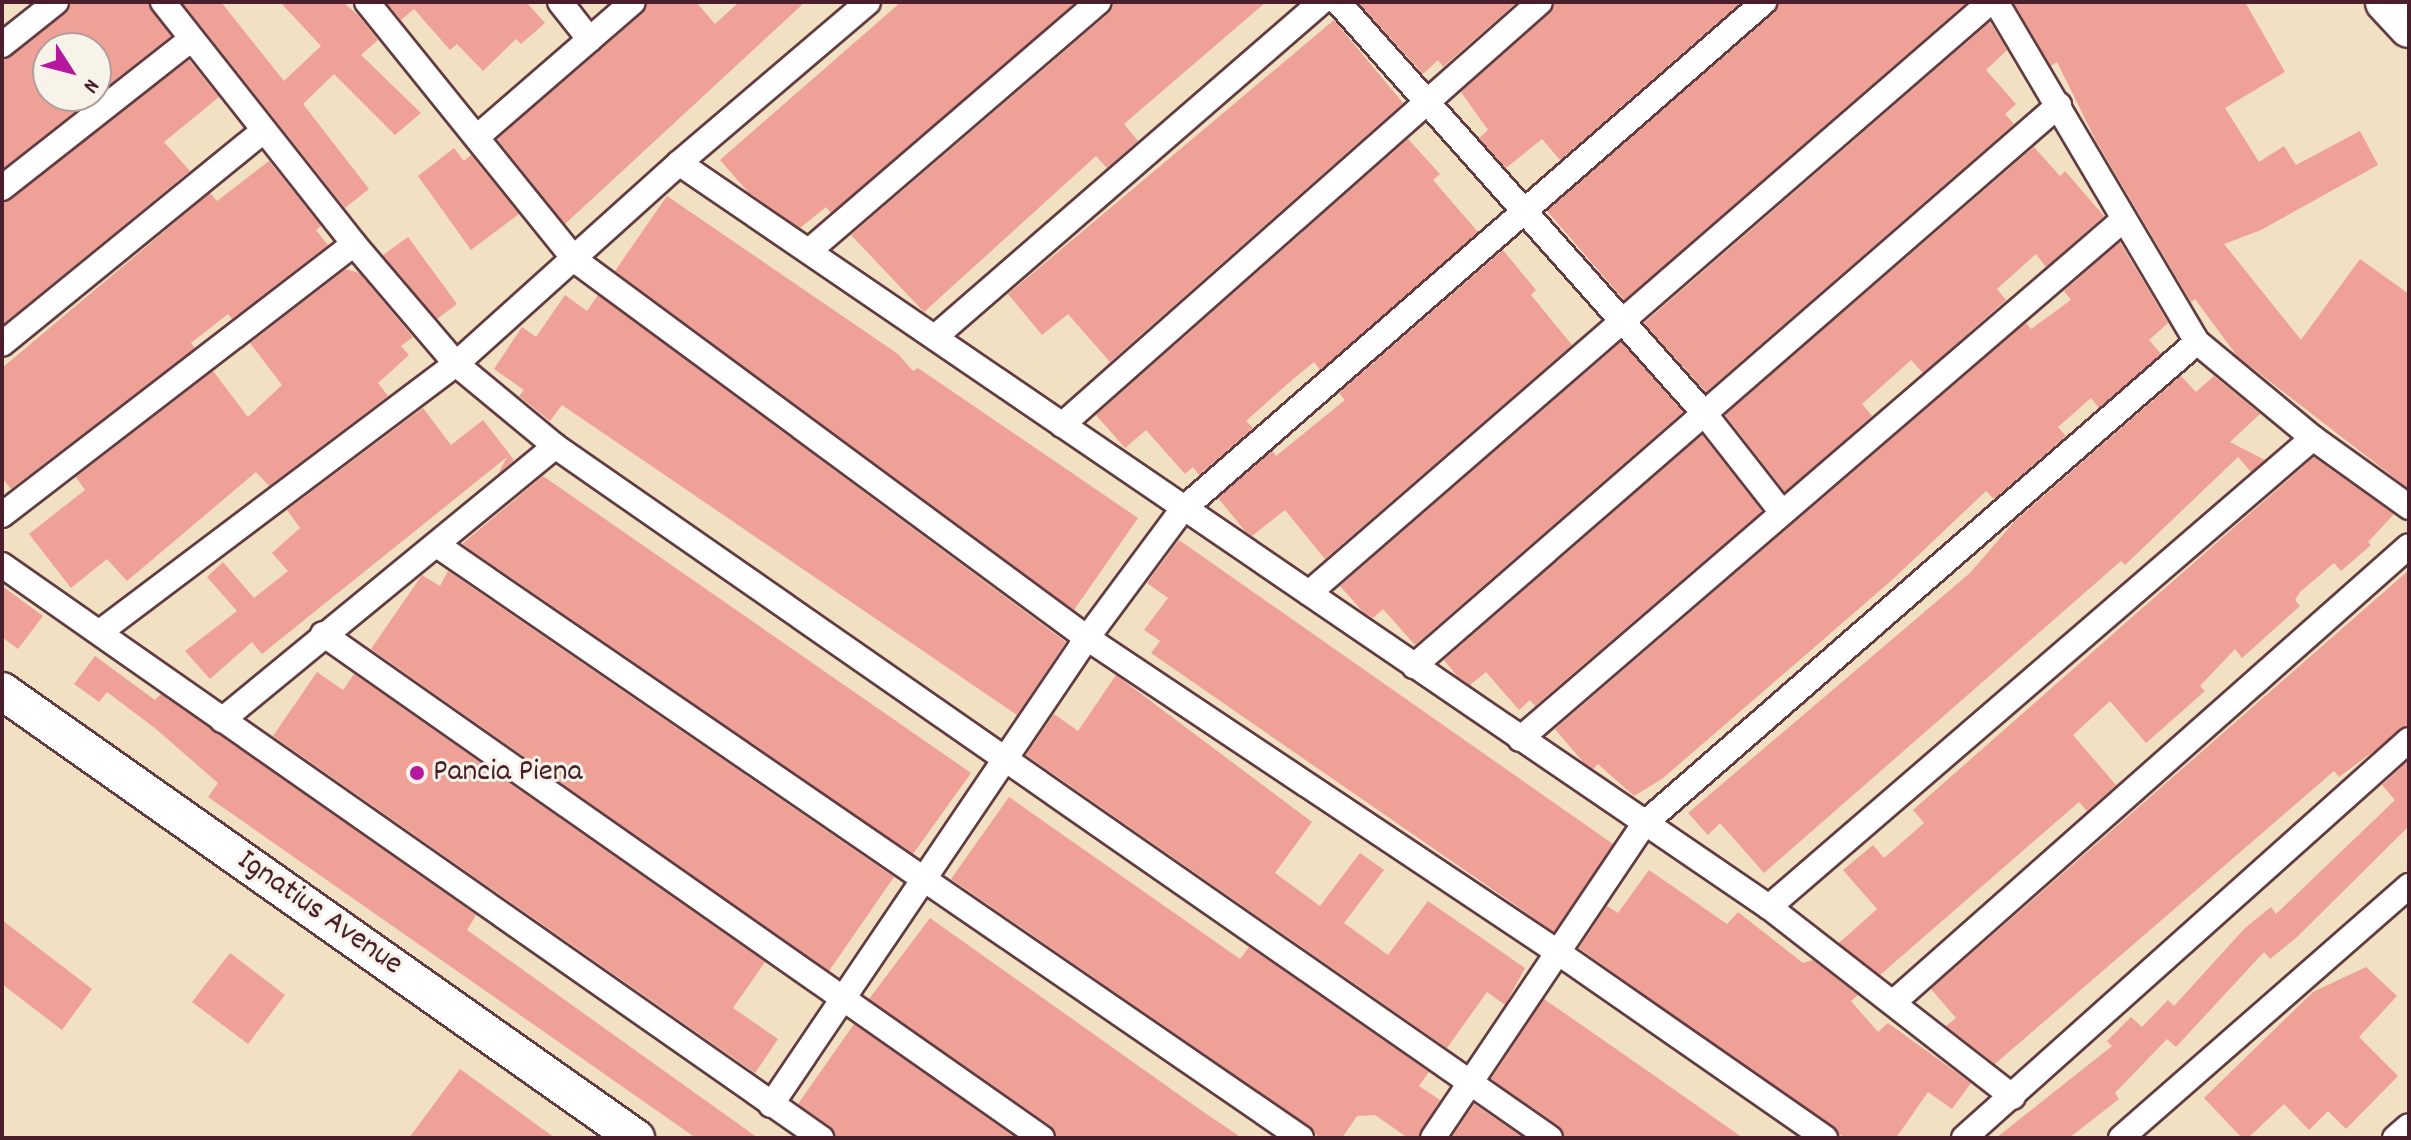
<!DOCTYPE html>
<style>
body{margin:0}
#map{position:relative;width:2411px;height:1140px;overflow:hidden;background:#f1e0c2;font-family:Dekko,sans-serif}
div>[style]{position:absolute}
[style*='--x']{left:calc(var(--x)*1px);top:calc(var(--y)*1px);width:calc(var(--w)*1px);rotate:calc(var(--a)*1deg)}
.building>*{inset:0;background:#efa198}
.roads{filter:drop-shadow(2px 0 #633c42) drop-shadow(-2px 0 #633c42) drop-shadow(0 2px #633c42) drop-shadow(0 -2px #633c42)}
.street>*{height:24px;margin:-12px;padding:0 12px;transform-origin:12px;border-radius:12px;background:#fff}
.secondary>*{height:36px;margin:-18px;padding:0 18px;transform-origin:18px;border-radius:18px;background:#fff}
.primary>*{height:40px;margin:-20px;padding:0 20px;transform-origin:20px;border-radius:20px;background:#fff}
.dots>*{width:22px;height:22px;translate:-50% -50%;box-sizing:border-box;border:4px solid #f7f3e8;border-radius:50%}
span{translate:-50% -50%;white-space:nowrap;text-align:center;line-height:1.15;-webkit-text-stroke:6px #f7f3e8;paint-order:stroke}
.poi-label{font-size:32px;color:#4a1f2b}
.left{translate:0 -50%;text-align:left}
.street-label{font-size:32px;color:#4a1f2b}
.frame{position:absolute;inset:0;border:4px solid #4a1f2b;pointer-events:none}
.north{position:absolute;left:32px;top:32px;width:80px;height:80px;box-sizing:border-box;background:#f7f3e8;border:2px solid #b29e9c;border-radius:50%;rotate:126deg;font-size:22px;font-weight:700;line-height:32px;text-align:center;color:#4a1f2b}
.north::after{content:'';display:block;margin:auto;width:28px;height:36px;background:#b5179e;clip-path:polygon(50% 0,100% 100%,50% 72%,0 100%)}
</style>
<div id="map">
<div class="building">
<i style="clip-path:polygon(71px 2px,148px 2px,171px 36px,96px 95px,96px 48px,48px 48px,48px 96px,95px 96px,2px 169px,2px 60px,65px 14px)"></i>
<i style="clip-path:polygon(182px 2px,221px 2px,284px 81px,321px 46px,280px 2px,343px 2px,358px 15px,378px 40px,361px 55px,421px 113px,395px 135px,334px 74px,303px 104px,369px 189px,345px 208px)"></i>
<i style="clip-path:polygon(386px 2px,526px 2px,545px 23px,521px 44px,516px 39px,483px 71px,457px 44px,450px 50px,414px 9px,401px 20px)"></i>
<i style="clip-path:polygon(648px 2px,696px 2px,715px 24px,739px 2px,805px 2px,565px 224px,497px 139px,643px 13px)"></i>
<i style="clip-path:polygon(901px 2px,1076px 2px,831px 213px,826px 207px,800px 228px,748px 192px,720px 160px)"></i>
<i style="clip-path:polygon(1114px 2px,1266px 2px,1124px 124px,1138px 141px,1107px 168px,1096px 156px,924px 312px,851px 235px,1109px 13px)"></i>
<i style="clip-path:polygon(1358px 2px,1517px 2px,1443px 67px,1438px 60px,1423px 74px)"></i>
<i style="clip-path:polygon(1555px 2px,1741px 2px,1560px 160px,1542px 139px,1506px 168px,1479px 138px,1488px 130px,1461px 92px,1550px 13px)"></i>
<i style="clip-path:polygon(1779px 2px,1967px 2px,1624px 300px,1547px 211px,1774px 13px)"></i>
<i style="clip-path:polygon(2013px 2px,2245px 2px,2285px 72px,2225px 108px,2259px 162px,2284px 146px,2296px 165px,2360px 131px,2378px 165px,2261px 230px,2224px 244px,2301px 340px,2360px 259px,2409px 294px,2409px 489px,2237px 356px,2195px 299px,2191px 302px,2096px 141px,2057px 62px,2051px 66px)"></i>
<i style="clip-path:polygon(1334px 20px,1403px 103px,1110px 362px,1068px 314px,1042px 335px,1008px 294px)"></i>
<i style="clip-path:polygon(1990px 22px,2007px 50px,1986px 70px,2016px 104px,2005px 114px,2014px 124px,1706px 392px,1644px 323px)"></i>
<i style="clip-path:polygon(189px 60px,219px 97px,164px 142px,190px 171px,2px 325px,2px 203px)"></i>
<i style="clip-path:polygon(1408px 139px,1440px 174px,1433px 180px,1478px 232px,1320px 370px,1314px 362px,1292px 380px,1246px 421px,1253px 428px,1199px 475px,1193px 467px,1185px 474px,1146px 430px,1125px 448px,1096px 415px)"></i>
<i style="clip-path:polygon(2034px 147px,2060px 176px,2065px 171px,2104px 216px,2046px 267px,2036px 254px,1997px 289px,2006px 300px,1923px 373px,1911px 360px,1862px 404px,1872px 416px,1785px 492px,1725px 415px)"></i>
<i style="clip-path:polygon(454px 148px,464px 161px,471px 155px,519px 214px,471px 250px,418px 176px)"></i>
<i style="clip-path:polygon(269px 161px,321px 226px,316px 230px,328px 245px,232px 319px,228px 314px,191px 343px,195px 348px,11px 489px,2px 478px,2px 368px,210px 193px,217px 201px)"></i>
<i style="clip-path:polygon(667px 196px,898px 354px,913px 371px,918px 368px,1138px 518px,1074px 610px,615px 271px)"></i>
<i style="clip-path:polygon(408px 237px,457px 304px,437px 319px,383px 255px)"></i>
<i style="clip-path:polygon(2120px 242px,2168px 323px,2149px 340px,2161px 354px,2099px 408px,2091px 398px,2058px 427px,2066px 436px,1994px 499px,1986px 491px,1892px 580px,1662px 779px,1634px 796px,1598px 764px,1593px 769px,1583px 762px,1555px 729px,2026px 323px,2031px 329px,2071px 300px,2064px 291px)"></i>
<i style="clip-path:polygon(1503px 250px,1536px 290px,1531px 295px,1572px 345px,1325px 559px,1285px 510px,1252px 536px,1245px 531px,1218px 498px,1272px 451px,1276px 456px,1345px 400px,1339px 393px)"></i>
<i style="clip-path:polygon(346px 269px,359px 273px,413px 337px,401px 346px,409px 355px,378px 383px,388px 396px,269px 486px,256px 472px,127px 581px,107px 559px,71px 588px,29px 534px,85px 490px,76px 477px,213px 371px,248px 417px,282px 385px,250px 343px)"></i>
<i style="clip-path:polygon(565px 295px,587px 311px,598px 295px,1066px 642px,1017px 715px,562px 405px,550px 421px,519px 396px,524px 390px,494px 369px,522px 327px,536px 337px)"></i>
<i style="clip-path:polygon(1621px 342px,1683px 412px,1415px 645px,1383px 609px,1373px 618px,1363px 612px,1340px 586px)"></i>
<i style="clip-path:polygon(2181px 376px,2196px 392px,2214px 376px,2260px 414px,2230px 442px,2265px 460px,2251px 472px,2238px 457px,2125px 565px,2121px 561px,1764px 873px,1720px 823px,1708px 835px,1688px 813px,1970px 573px,2014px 522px)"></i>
<i style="clip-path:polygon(423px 408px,451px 445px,483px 420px,514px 460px,498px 474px,507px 457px,262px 654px,252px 642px,210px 679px,185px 651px,237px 611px,207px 577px,223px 562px,254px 598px,288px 571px,272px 553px,300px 528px,287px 510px)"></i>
<i style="clip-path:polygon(1702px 435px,1762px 511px,1535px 706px,1530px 700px,1519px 710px,1486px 672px,1470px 685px,1457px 676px,1444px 660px)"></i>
<i style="clip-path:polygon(2314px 457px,2394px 514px,2368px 542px,2371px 545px,2341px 571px,2334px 563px,2300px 592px,2295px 600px,2300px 606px,2242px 658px,2235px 649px,2200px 686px,2205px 691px,2146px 743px,2110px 701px,2073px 735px,2116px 785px,2087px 811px,2079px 802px,1880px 975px,1839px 943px,1877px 909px,1843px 870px,1873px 845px,1884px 858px,1924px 823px,1913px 810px)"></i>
<i style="clip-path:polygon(543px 476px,971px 773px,913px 854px,462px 544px)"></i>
<i style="clip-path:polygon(1179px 540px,1613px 844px,1554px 932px,1151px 653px,1160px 641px,1144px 630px,1168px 598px,1147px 583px)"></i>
<i style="clip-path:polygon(2409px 570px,2409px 725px,2339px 777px,2334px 771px,1995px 1064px,1946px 1026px,1956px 1018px,1931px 989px)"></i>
<i style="clip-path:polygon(448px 571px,894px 877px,829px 971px,371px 649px,422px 575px,440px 586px)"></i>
<i style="clip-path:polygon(2px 586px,43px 616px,18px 649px,2px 637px)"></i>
<i style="clip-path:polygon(95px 656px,155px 700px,161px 694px,476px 915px,467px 930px,758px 1138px,696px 1138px,208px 797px,218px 783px,156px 729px,107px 692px,99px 702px,74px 684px)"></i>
<i style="clip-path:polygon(317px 672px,343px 690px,354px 674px,765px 962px,733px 1008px,778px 1039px,755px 1073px,273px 736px)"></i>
<i style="clip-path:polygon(1116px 675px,1312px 822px,1275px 873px,1320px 906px,1360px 853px,1384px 870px,1344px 923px,1388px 955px,1428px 901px,1525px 968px,1505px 1005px,1487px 992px,1447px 1048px,1026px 755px,1054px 714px,1078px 731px)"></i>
<i style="clip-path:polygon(2409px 760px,2409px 826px,2296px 938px,2270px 959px,2264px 952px,2176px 1047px,2167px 1039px,2115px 1093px,2119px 1099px,2069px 1138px,1996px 1138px,2112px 1046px,2107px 1041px,2131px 1017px,2142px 1027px,2168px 1000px,2174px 1006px,2245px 928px,2271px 907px,2276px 914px,2395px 800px,2382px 785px)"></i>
<i style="clip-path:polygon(1009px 797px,1240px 959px,1249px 947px,1429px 1072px,1419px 1086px,1440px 1100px,1418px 1138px,1408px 1138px,1375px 1115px,1357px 1116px,1342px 1138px,1319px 1138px,1309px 1126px,951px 879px)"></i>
<i style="clip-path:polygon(1649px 870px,1727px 924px,1738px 912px,1803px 963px,1813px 960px,1858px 995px,1851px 1001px,1878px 1032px,1888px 1023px,1971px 1083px,1952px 1109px,1928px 1092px,1896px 1138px,1845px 1138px,1579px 948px,1607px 906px,1618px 913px)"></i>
<i style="clip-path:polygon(930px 918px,1202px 1111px,1242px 1138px,1057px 1138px,1051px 1126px,869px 999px)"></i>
<i style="clip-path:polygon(2px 920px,92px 989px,62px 1030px,2px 984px)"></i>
<i style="clip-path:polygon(230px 953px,285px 995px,248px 1044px,192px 1002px)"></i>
<i style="clip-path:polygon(2366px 967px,2397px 996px,2359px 1037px,2398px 1076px,2346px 1129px,2328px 1111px,2309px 1130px,2284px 1104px,2248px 1138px,2242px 1138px,2204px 1098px,2313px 992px)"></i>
<i style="clip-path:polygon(1544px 999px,1652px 1074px,1743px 1138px,1565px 1138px,1559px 1126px,1491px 1079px)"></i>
<i style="clip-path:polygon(854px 1024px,1016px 1138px,836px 1138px,830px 1126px,798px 1104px)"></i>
<i style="clip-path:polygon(460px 1069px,555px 1138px,409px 1138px)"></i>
<i style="clip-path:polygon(1474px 1104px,1524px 1138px,1451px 1138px)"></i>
</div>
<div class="roads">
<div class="street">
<i style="--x:163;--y:2;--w:308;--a:51.7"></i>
<i style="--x:354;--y:244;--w:157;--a:49.6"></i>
<i style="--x:456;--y:364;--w:129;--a:39.6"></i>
<i style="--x:555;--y:446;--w:1212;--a:34.82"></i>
<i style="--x:367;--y:2;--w:331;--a:51.1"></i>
<i style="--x:575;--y:260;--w:636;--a:36.44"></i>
<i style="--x:1087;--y:638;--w:567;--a:33.72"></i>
<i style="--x:1559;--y:953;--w:324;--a:34.8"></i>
<i style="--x:560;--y:2;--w:48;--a:51.7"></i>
<i style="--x:1338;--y:2;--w:550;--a:48.31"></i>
<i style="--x:1704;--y:413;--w:123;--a:51.9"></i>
<i style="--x:1996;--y:2;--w:395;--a:59.4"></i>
<i style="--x:2197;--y:342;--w:151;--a:39.6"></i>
<i style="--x:2313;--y:438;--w:118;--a:35.7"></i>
<i style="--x:2;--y:45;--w:69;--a:-38.5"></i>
<i style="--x:477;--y:137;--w:206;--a:-40.9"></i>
<i style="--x:679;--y:163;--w:1320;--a:34.32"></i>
<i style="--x:1769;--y:907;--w:309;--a:37.9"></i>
<i style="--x:2;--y:188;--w:239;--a:-38.2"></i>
<i style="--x:809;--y:251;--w:382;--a:-40.7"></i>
<i style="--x:935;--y:337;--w:511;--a:-40.95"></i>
<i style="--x:2;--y:344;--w:337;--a:-39.2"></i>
<i style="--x:1062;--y:425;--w:638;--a:-41.51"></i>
<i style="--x:2;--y:515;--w:444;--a:-37.6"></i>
<i style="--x:437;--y:545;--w:1048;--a:34.46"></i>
<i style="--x:2;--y:565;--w:1000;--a:34.98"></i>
<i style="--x:1309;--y:593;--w:902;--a:-40.95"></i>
<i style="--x:100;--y:632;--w:446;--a:-37"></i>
<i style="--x:456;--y:364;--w:300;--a:-42"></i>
<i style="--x:679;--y:163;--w:248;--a:-40.4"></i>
<i style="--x:323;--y:634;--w:878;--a:35.03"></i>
<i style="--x:1414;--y:666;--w:855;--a:-41.02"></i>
<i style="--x:222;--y:720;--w:431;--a:-39.4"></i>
<i style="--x:1520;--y:739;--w:796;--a:-40.72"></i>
<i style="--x:1769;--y:907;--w:718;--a:-40.77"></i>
<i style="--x:1895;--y:1001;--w:686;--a:-41.52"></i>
<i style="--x:771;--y:1105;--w:564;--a:-55.92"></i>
<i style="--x:1087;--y:638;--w:159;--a:-53.4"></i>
<i style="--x:1182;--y:510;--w:773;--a:-41.12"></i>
<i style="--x:1433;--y:1138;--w:380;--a:-56.1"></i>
<i style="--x:1645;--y:823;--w:732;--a:-41.07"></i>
<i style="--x:1964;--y:1138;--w:597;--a:-41.81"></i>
<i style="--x:2121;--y:1138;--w:383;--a:-41.2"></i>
<i style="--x:2395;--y:1138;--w:18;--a:-41"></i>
</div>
<div class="secondary">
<i style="--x:2;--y:691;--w:776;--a:35.19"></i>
</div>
<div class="primary">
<i style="--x:2386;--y:2;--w:34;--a:47"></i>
</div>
</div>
<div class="dots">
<i style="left:417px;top:773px;background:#b5179e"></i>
</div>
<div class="poi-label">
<span class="left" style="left:433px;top:773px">Pancia Piena</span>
</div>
<div class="street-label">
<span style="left:319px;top:914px;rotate:35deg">Ignatius Avenue</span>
</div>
<div class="frame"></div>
<div class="north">N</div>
</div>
